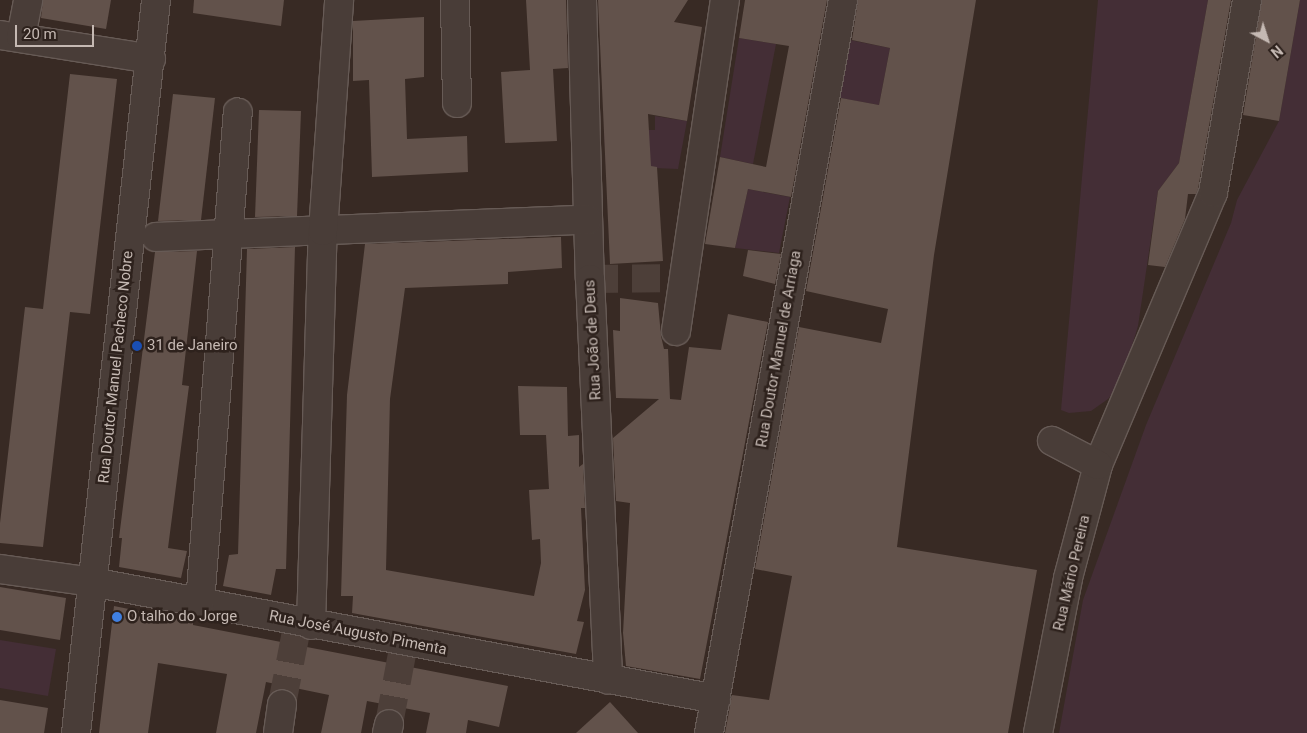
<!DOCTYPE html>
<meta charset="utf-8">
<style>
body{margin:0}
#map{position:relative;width:1307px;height:733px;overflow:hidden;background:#382a24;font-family:Roboto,sans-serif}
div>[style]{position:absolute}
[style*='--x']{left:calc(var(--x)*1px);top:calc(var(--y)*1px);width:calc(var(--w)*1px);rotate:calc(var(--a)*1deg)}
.green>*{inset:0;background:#442e36}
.building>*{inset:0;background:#62524b}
.minor-tunnel>*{height:28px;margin-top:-14px;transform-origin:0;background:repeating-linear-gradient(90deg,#4d3f39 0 28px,transparent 0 42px)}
.roads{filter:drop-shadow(1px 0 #675b56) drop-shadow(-1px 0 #675b56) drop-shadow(0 1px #675b56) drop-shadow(0 -1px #675b56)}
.minor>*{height:28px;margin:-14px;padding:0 14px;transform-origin:14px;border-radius:14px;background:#493d38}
.tertiary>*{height:28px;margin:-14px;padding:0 14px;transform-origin:14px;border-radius:14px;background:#493d38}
.dots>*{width:14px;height:14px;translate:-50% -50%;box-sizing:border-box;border:2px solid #2e221d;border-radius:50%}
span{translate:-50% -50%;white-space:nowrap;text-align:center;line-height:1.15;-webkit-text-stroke:5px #2e221d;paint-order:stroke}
.street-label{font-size:15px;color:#c5b9b3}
.poi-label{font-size:15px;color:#c5b9b3}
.left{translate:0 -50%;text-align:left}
.north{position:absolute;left:1242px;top:15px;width:50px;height:50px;-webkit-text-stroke:4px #2e221d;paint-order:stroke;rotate:140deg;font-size:14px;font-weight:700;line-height:20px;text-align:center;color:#c5b9b3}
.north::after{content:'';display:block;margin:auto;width:18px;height:22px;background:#c5b9b3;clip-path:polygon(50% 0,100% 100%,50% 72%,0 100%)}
.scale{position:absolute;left:15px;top:25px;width:79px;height:22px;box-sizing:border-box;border:2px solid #c5b9b3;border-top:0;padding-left:6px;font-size:15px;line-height:18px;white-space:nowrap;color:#c5b9b3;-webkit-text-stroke:4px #2e221d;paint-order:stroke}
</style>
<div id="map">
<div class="green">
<i style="clip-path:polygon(1098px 0,1208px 0,1179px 163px,1158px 191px,1138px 326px,1121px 382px,1108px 399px,1091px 411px,1069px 413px,1061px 410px)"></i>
<i style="clip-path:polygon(1300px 0,1307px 0,1307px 733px,1059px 733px,1083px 600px,1146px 425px,1231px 223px,1237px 200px,1279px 121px)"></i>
<i style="clip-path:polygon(739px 38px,776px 44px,753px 164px,720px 157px)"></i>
<i style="clip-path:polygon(850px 40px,890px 48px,879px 105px,839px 98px)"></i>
<i style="clip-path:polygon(655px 116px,687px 121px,678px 169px,606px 166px,604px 130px,655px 130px)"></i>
<i style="clip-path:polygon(748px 189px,790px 197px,779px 253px,735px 248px)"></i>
<i style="clip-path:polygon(0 640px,56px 649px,48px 696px,0 688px)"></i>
</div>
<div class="building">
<i style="clip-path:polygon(43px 0,111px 0,106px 29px,41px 18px)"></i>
<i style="clip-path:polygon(194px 0,284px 0,281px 26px,193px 13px)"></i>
<i style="clip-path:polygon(526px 0,566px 0,568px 68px,553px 69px,557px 141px,505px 143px,501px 72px,530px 70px)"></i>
<i style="clip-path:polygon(598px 0,688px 0,674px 22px,702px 27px,687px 121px,648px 114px,651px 166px,657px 167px,663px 261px,610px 264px)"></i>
<i style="clip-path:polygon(745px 0,827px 0,791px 197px,748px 189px,735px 248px,705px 244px,720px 157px,766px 167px,789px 46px,739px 38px)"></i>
<i style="clip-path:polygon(858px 0,976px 0,934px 255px,897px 547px,1037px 570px,1008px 733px,725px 733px,732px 695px,769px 700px,792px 576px,755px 569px,799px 327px,881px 343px,888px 309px,806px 291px,841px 98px,879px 105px,890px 48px,852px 40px)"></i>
<i style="clip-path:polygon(1208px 0,1231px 0,1198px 189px,1196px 194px,1188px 194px,1185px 219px,1165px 267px,1148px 265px,1158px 191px,1179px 163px)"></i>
<i style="clip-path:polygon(1262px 0,1300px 0,1279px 121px,1243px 115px)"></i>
<i style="clip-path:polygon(424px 17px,424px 77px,405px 79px,407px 139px,467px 136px,468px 172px,372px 177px,369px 80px,353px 81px,353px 21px)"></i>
<i style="clip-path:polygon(70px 74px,117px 79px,90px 314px,70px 312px,43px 547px,0 543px,0 523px,25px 307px,43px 309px)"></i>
<i style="clip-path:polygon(173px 94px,215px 98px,201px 220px,158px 221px)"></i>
<i style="clip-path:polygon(259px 110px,301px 111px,297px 216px,255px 217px)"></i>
<i style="clip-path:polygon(561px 237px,562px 268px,508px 272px,508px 284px,405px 288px,390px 399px,386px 570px,534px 596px,541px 563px,540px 539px,532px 540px,529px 490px,549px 489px,546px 435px,520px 435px,518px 386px,567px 387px,568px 436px,579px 435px,579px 467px,583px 464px,585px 508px,581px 508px,585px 590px,577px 621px,584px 622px,576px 654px,352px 613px,353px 596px,341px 596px,347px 395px,365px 244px)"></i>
<i style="clip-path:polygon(295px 247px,286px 569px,276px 569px,271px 595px,223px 586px,229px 555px,238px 554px,247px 249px)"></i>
<i style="clip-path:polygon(748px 250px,781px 254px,775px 284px,743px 276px)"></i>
<i style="clip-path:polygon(197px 251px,182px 385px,189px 386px,168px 548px,187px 551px,181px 578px,119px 567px,122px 538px,119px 538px,155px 252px)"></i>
<i style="clip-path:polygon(620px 298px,658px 303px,661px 336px,664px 349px,668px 349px,670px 399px,681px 400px,689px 347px,721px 350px,728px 314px,768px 322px,700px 679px,626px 666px,623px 633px,630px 503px,616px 501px,613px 438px,659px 399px,616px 398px,613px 330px,620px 331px)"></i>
<i style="clip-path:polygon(0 587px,66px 598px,60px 640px,0 630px)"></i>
<i style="clip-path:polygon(114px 606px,193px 622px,193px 625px,508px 686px,499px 727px,468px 720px,466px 733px,426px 733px,430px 713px,367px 701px,361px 733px,321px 733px,329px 695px,266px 682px,256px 733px,216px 733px,227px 674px,158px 663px,148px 733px,99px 733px)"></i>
<i style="clip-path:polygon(0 700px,48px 708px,44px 733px,0 733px)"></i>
<i style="clip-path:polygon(610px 702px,638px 733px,576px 733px)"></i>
</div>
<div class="minor-tunnel">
<i style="--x:590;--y:279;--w:94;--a:-0.6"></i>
<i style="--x:282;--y:704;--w:84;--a:-79"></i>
<i style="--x:389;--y:724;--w:82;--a:-79.5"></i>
</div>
<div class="roads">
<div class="minor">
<i style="--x:455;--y:0;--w:103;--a:88.9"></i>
<i style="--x:582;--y:0;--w:279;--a:88.4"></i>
<i style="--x:590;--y:279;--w:401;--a:87.4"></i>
<i style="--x:0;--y:35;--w:153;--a:9"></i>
<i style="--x:21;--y:37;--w:38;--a:-79"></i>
<i style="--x:156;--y:237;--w:432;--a:-2.3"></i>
<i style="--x:676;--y:331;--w:335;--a:-81.6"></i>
<i style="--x:1098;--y:465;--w:295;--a:-67.1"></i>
<i style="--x:1213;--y:193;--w:196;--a:-80"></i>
<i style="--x:0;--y:569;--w:93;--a:8"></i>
<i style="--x:92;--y:582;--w:635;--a:10.62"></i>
<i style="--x:200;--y:603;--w:492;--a:-85.6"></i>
<i style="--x:311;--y:625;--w:394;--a:-88.3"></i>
<i style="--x:323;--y:231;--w:232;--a:-86"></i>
<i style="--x:278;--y:733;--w:29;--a:-82"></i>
<i style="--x:387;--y:733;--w:9;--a:-77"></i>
<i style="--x:709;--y:733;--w:745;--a:-79.64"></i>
<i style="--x:1038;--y:733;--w:158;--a:-79"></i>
<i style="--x:1068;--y:578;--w:117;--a:-75.1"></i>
<i style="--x:1098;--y:465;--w:52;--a:-152.4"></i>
</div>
<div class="tertiary">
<i style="--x:76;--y:733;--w:737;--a:-83.77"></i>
</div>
</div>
<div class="dots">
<i style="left:137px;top:346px;background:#1a4fb4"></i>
<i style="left:117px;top:617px;background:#3f7fe0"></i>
</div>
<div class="street-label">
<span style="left:593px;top:340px;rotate:-93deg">Rua João de Deus</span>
<span style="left:779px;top:349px;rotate:-80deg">Rua Doutor Manuel de Arriaga</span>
<span style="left:116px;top:367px;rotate:-84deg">Rua Doutor Manuel Pacheco Nobre</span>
<span style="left:1072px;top:573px;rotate:-77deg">Rua Mário Pereira</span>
<span style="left:358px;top:633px;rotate:11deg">Rua José Augusto Pimenta</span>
</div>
<div class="poi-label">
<span class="left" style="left:147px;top:346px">31 de Janeiro</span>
<span class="left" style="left:127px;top:617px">O talho do Jorge</span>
</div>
<div class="north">N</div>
<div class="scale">20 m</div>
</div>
